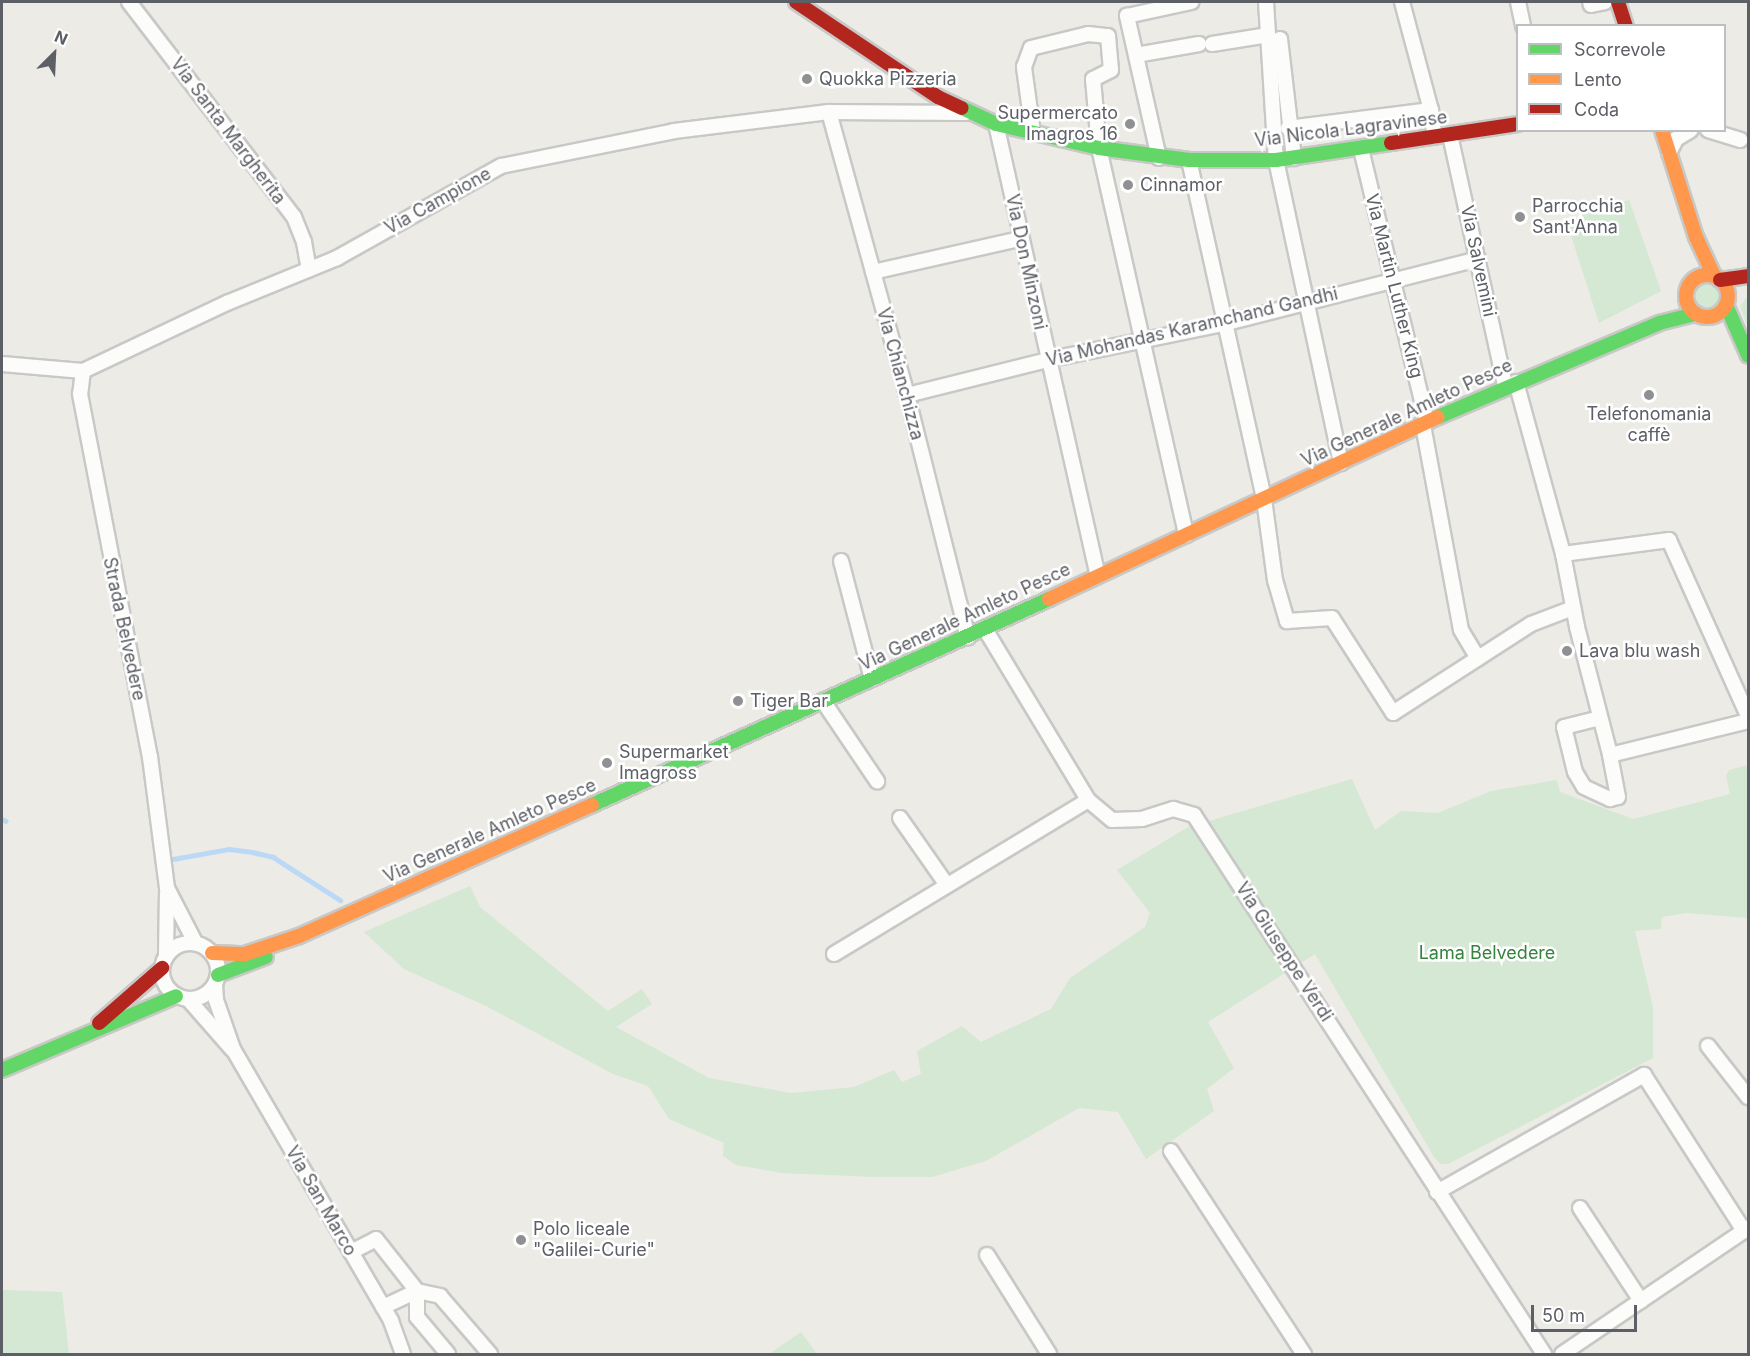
<!DOCTYPE html>
<meta charset="utf-8">
<style>
body{margin:0}
#map{position:relative;width:1750px;height:1356px;overflow:hidden;background:#ecebe6;font-family:Inter,sans-serif}
div>[style]{position:absolute}
[style*='--x']{left:calc(var(--x)*1px);top:calc(var(--y)*1px);width:calc(var(--w)*1px);rotate:calc(var(--a)*1deg)}
.green>*{inset:0;background:#d4e8d3}
.round{border-radius:50%}
.stream>*{height:4.5px;margin:-2.25px;padding:0 2.25px;transform-origin:2.25px;border-radius:2.25px;background:#bbd9f6}
.roads{filter:drop-shadow(2px 0 #c8c8c7) drop-shadow(-2px 0 #c8c8c7) drop-shadow(0 2px #c8c8c7) drop-shadow(0 -2px #c8c8c7)}
.street>*{height:14px;margin:-7px;padding:0 7px;transform-origin:7px;border-radius:7px;background:#fcfcfb}
.street>.ring{margin:-7px;padding:0;box-sizing:content-box;background:none;border:14px solid #fcfcfb;border-radius:50%}
.fast>*{height:14px;margin:-7px;padding:0 7px;transform-origin:7px;border-radius:7px;background:#63d668}
.slow>*{height:14px;margin:-7px;padding:0 7px;transform-origin:7px;border-radius:7px;background:#ff974d}
.slow>.ring{margin:-7px;padding:0;box-sizing:content-box;background:none;border:14px solid #ff974d;border-radius:50%}
.jam>*{height:14px;margin:-7px;padding:0 7px;transform-origin:7px;border-radius:7px;background:#b3261e}
.dots>*{width:16px;height:16px;translate:-50% -50%;box-sizing:border-box;border:3px solid #fff;border-radius:50%}
span{translate:-50% -50%;white-space:nowrap;text-align:center;line-height:1.15;-webkit-text-stroke:5px #fff;paint-order:stroke}
.poi-label{font-size:18px;color:#5c5f65}
.left{translate:0 -50%;text-align:left}
.right{translate:-100% -50%;text-align:right}
.street-label{font-size:18px;color:#5c5f65}
.park-label{font-size:18px;color:#36823f}
.frame{position:absolute;inset:0;border:3px solid #5c5f65;pointer-events:none}
.legend{position:absolute;left:1516px;top:24px;width:210px;height:108px;box-sizing:border-box;background:#fff;border:2px solid #bebfc1;margin:0;padding:8px 10px;list-style:none;font-size:18px;color:#5c5f65}
.legend li{display:flex;align-items:center;gap:12px;height:30px}
.legend b{width:30px;border:2px solid #bebfc1}
.north{position:absolute;left:24px;top:24px;width:60px;height:60px;-webkit-text-stroke:4px #fff;paint-order:stroke;rotate:24deg;font-size:16px;font-weight:700;line-height:24px;text-align:center;color:#5c5f65}
.north::after{content:'';display:block;margin:auto;width:21px;height:27px;background:#5c5f65;clip-path:polygon(50% 0,100% 100%,50% 72%,0 100%)}
.scale{position:absolute;left:1531px;top:1305px;width:106px;height:27px;box-sizing:border-box;border:3px solid #5c5f65;border-top:0;padding-left:8px;font-size:18px;line-height:21px;white-space:nowrap;color:#5c5f65;-webkit-text-stroke:4px #fff;paint-order:stroke}
</style>
<div id="map">
<div class="green">
<i style="clip-path:polygon(1629px 200px,1661px 291px,1599px 323px,1566px 220px)"></i>
<i class="round" style="left:1693px;top:283px;width:26px;height:26px"></i>
<i style="clip-path:polygon(1748px 296px,1748px 328px,1740px 306px)"></i>
<i style="clip-path:polygon(1748px 765px,1748px 918px,1687px 913px,1662px 917px,1661px 929px,1635px 931px,1653px 1007px,1653px 1058px,1448px 1164px,1441px 1164px,1434px 1157px,1315px 954px,1208px 1022px,1234px 1068px,1207px 1089px,1214px 1111px,1146px 1159px,1118px 1112px,1079px 1108px,986px 1161px,932px 1177px,874px 1177px,782px 1173px,736px 1165px,723px 1156px,724px 1143px,669px 1119px,648px 1086px,613px 1074px,486px 1006px,404px 969px,364px 932px,470px 886px,480px 907px,608px 1011px,642px 989px,652px 1004px,616px 1027px,709px 1078px,791px 1093px,854px 1087px,894px 1070px,902px 1082px,921px 1074px,917px 1051px,962px 1026px,981px 1042px,1051px 1009px,1070px 978px,1145px 927px,1150px 913px,1117px 870px,1188px 827px,1352px 779px,1375px 830px,1401px 811px,1438px 813px,1491px 791px,1557px 780px,1560px 792px,1633px 819px,1730px 794px,1726px 776px,1729px 770px)"></i>
<i style="clip-path:polygon(2px 1290px,62px 1292px,69px 1354px,2px 1354px)"></i>
<i style="clip-path:polygon(801px 1332px,817px 1354px,769px 1354px)"></i>
</div>
<div class="stream">
<i style="--x:2;--y:819;--w:4;--a:27"></i>
<i style="--x:173;--y:859;--w:57;--a:-10.1"></i>
<i style="--x:229;--y:849;--w:23;--a:7"></i>
<i style="--x:252;--y:852;--w:22;--a:13"></i>
<i style="--x:273;--y:857;--w:80;--a:32.7"></i>
</div>
<div class="roads">
<div class="street">
<i style="--x:129;--y:2;--w:271;--a:52.5"></i>
<i style="--x:294;--y:217;--w:27;--a:68"></i>
<i style="--x:304;--y:242;--w:28;--a:80"></i>
<i style="--x:1266;--y:2;--w:158;--a:86.4"></i>
<i style="--x:1276;--y:160;--w:310;--a:77.9"></i>
<i style="--x:1402;--y:2;--w:112;--a:75"></i>
<i style="--x:1518;--y:2;--w:25;--a:78"></i>
<i style="--x:1590;--y:2;--w:3;--a:72"></i>
<i style="--x:1591;--y:5;--w:14;--a:-12"></i>
<i style="--x:1280;--y:39;--w:120;--a:83.3"></i>
<i style="--x:1212;--y:44;--w:57;--a:-9.1"></i>
<i style="--x:1136;--y:55;--w:64;--a:-9.9"></i>
<i style="--x:829;--y:112;--w:294;--a:74.6"></i>
<i style="--x:907;--y:395;--w:250;--a:75.9"></i>
<i style="--x:996;--y:124;--w:463;--a:77.3"></i>
<i style="--x:1288;--y:128;--w:144;--a:-7.2"></i>
<i style="--x:1431;--y:110;--w:27;--a:82"></i>
<i style="--x:1708;--y:130;--w:34;--a:17"></i>
<i style="--x:1033;--y:133;--w:67;--a:-97.8"></i>
<i style="--x:1024;--y:67;--w:20;--a:-70"></i>
<i style="--x:1031;--y:48;--w:59;--a:-13.8"></i>
<i style="--x:1088;--y:34;--w:20;--a:6"></i>
<i style="--x:1108;--y:36;--w:34;--a:85"></i>
<i style="--x:1111;--y:70;--w:20;--a:153"></i>
<i style="--x:1093;--y:79;--w:69;--a:85"></i>
<i style="--x:1099;--y:148;--w:397;--a:77.3"></i>
<i style="--x:1450;--y:135;--w:257;--a:77.6"></i>
<i style="--x:1361;--y:149;--w:281;--a:76.4"></i>
<i style="--x:1669;--y:153;--w:16;--a:-63"></i>
<i style="--x:1676;--y:139;--w:17;--a:-31"></i>
<i style="--x:1159;--y:158;--w:146;--a:-102.7"></i>
<i style="--x:1127;--y:16;--w:66;--a:-12.3"></i>
<i style="--x:1189;--y:160;--w:347;--a:77.5"></i>
<i style="--x:1264;--y:499;--w:82;--a:82.3"></i>
<i style="--x:1275;--y:580;--w:43;--a:73.7"></i>
<i style="--x:1287;--y:621;--w:45;--a:-3.8"></i>
<i style="--x:1332;--y:618;--w:113;--a:57.3"></i>
<i style="--x:1393;--y:713;--w:164;--a:-32.8"></i>
<i style="--x:1531;--y:624;--w:45;--a:-20.9"></i>
<i style="--x:873;--y:272;--w:151;--a:-12.7"></i>
<i style="--x:2;--y:364;--w:81;--a:4.9"></i>
<i style="--x:83;--y:371;--w:161;--a:-25.3"></i>
<i style="--x:229;--y:302;--w:117;--a:-22.2"></i>
<i style="--x:337;--y:258;--w:188;--a:-29.3"></i>
<i style="--x:501;--y:166;--w:177;--a:-11.4"></i>
<i style="--x:674;--y:131;--w:156;--a:-7"></i>
<i style="--x:829;--y:112;--w:137;--a:0.4"></i>
<i style="--x:83;--y:371;--w:23;--a:97"></i>
<i style="--x:80;--y:394;--w:370;--a:79.1"></i>
<i style="--x:150;--y:757;--w:132;--a:82.6"></i>
<i style="--x:167;--y:888;--w:61;--a:62.6"></i>
<i style="--x:1516;--y:382;--w:178;--a:74.7"></i>
<i style="--x:1563;--y:554;--w:107;--a:-7.5"></i>
<i style="--x:1669;--y:540;--w:193;--a:65.8"></i>
<i style="--x:907;--y:395;--w:144;--a:-14"></i>
<i style="--x:1047;--y:360;--w:184;--a:-11.6"></i>
<i style="--x:1227;--y:323;--w:259;--a:-14.3"></i>
<i style="--x:1423;--y:425;--w:208;--a:79.5"></i>
<i style="--x:1461;--y:630;--w:33;--a:59"></i>
<i style="--x:1563;--y:554;--w:74;--a:79.1"></i>
<i style="--x:1577;--y:627;--w:132;--a:75.5"></i>
<i style="--x:1610;--y:755;--w:142;--a:-13.8"></i>
<i style="--x:841;--y:561;--w:122;--a:75.3"></i>
<i style="--x:985;--y:629;--w:200;--a:58.9"></i>
<i style="--x:1088;--y:800;--w:31;--a:40"></i>
<i style="--x:1112;--y:820;--w:30;--a:-2"></i>
<i style="--x:1142;--y:819;--w:33;--a:-18"></i>
<i style="--x:1173;--y:809;--w:22;--a:16"></i>
<i style="--x:1194;--y:815;--w:643;--a:57"></i>
<i style="--x:823;--y:701;--w:97;--a:56"></i>
<i style="--x:1600;--y:718;--w:37;--a:166"></i>
<i style="--x:1564;--y:727;--w:46;--a:76.3"></i>
<i style="--x:1575;--y:772;--w:17;--a:59"></i>
<i style="--x:1584;--y:787;--w:29;--a:25"></i>
<i style="--x:1610;--y:799;--w:8;--a:-14"></i>
<i style="--x:1618;--y:797;--w:43;--a:-100.8"></i>
<i style="--x:900;--y:818;--w:82;--a:55"></i>
<i class="ring" style="left:162px;top:943px;width:42px;height:42px"></i>
<i style="--x:166;--y:954;--w:61;--a:-89.1"></i>
<i style="--x:834;--y:954;--w:297;--a:-31.2"></i>
<i style="--x:215;--y:985;--w:15;--a:86"></i>
<i style="--x:216;--y:1000;--w:52;--a:70.9"></i>
<i style="--x:233;--y:1049;--w:315;--a:59.8"></i>
<i style="--x:391;--y:1321;--w:35;--a:70"></i>
<i style="--x:188;--y:999;--w:67;--a:48.7"></i>
<i style="--x:1708;--y:1046;--w:65;--a:51.9"></i>
<i style="--x:1171;--y:1151;--w:243;--a:56.8"></i>
<i style="--x:1437;--y:1192;--w:238;--a:-29.5"></i>
<i style="--x:1644;--y:1075;--w:185;--a:57.3"></i>
<i style="--x:1580;--y:1208;--w:111;--a:56.7"></i>
<i style="--x:351;--y:1252;--w:28;--a:-27"></i>
<i style="--x:376;--y:1239;--w:66;--a:51.7"></i>
<i style="--x:417;--y:1291;--w:24;--a:12"></i>
<i style="--x:440;--y:1296;--w:77;--a:49.2"></i>
<i style="--x:987;--y:1255;--w:117;--a:57.9"></i>
<i style="--x:417;--y:1291;--w:26;--a:90"></i>
<i style="--x:417;--y:1317;--w:48;--a:50"></i>
<i style="--x:383;--y:1307;--w:38;--a:-25"></i>
<i style="--x:1562;--y:1354;--w:225;--a:-34.1"></i>
</div>
<div class="fast">
<i style="--x:962;--y:108;--w:38;--a:25"></i>
<i style="--x:996;--y:124;--w:106;--a:13.1"></i>
<i style="--x:1099;--y:148;--w:91;--a:7.6"></i>
<i style="--x:1189;--y:160;--w:87;--a:0"></i>
<i style="--x:1276;--y:160;--w:116;--a:-8.4"></i>
<i style="--x:1726;--y:305;--w:55;--a:66.3"></i>
<i style="--x:1438;--y:417;--w:240;--a:-23"></i>
<i style="--x:1659;--y:323;--w:38;--a:-14"></i>
<i style="--x:592;--y:805;--w:501;--a:-24.26"></i>
<i style="--x:218;--y:975;--w:51;--a:-20.6"></i>
<i style="--x:2;--y:1070;--w:189;--a:-23"></i>
</div>
<div class="slow">
<i style="--x:1662;--y:130;--w:112;--a:72.4"></i>
<i style="--x:1696;--y:237;--w:43;--a:65.2"></i>
<i class="ring" style="left:1686px;top:275px;width:28px;height:28px"></i>
<i style="--x:1049;--y:599;--w:429;--a:-25.1"></i>
<i style="--x:212;--y:953;--w:33;--a:2"></i>
<i style="--x:245;--y:954;--w:57;--a:-18.4"></i>
<i style="--x:299;--y:936;--w:321;--a:-24.1"></i>
</div>
<div class="jam">
<i style="--x:796;--y:2;--w:171;--a:33.8"></i>
<i style="--x:938;--y:97;--w:26;--a:25"></i>
<i style="--x:1618;--y:2;--w:25;--a:72"></i>
<i style="--x:1391;--y:143;--w:128;--a:-8.5"></i>
<i style="--x:1720;--y:280;--w:28;--a:-8"></i>
<i style="--x:99;--y:1023;--w:84;--a:-41.1"></i>
</div>
</div>
<div class="dots">
<i style="left:807px;top:79px;background:#8e9092"></i>
<i style="left:1130px;top:124px;background:#8e9092"></i>
<i style="left:1128px;top:185px;background:#8e9092"></i>
<i style="left:1520px;top:217px;background:#8e9092"></i>
<i style="left:1649px;top:395px;background:#8e9092"></i>
<i style="left:1567px;top:651px;background:#8e9092"></i>
<i style="left:738px;top:701px;background:#8e9092"></i>
<i style="left:607px;top:763px;background:#8e9092"></i>
<i style="left:521px;top:1240px;background:#8e9092"></i>
</div>
<div class="poi-label">
<span class="left" style="left:819px;top:79px">Quokka Pizzeria</span>
<span class="right" style="left:1118px;top:124px">Supermercato<br>Imagros 16</span>
<span class="left" style="left:1140px;top:185px">Cinnamor</span>
<span class="left" style="left:1532px;top:217px">Parrocchia<br>Sant'Anna</span>
<span style="left:1649px;top:425px">Telefonomania<br>caffè</span>
<span class="left" style="left:1579px;top:651px">Lava blu wash</span>
<span class="left" style="left:750px;top:701px">Tiger Bar</span>
<span class="left" style="left:619px;top:763px">Supermarket<br>Imagross</span>
<span class="left" style="left:533px;top:1240px">Polo liceale<br>"Galilei-Curie"</span>
</div>
<div class="street-label">
<span style="left:1351px;top:129px;rotate:-7deg">Via Nicola Lagravinese</span>
<span style="left:228px;top:131px;rotate:53deg">Via Santa Margherita</span>
<span style="left:438px;top:201px;rotate:-29deg">Via Campione</span>
<span style="left:1478px;top:261px;rotate:78deg">Via Salvemini</span>
<span style="left:1026px;top:262px;rotate:78deg">Via Don Minzoni</span>
<span style="left:1394px;top:286px;rotate:76deg">Via Martin Luther King</span>
<span style="left:1192px;top:327px;rotate:-13deg">Via Mohandas Karamchand Gandhi</span>
<span style="left:900px;top:374px;rotate:75deg">Via Chianchizza</span>
<span style="left:1407px;top:413px;rotate:-25deg">Via Generale Amleto Pesce</span>
<span style="left:965px;top:617px;rotate:-25deg">Via Generale Amleto Pesce</span>
<span style="left:124px;top:629px;rotate:78deg">Strada Belvedere</span>
<span style="left:490px;top:831px;rotate:-24deg">Via Generale Amleto Pesce</span>
<span style="left:1284px;top:952px;rotate:57deg">Via Giuseppe Verdi</span>
<span style="left:321px;top:1201px;rotate:60deg">Via San Marco</span>
</div>
<div class="park-label">
<span style="left:1487px;top:953px">Lama Belvedere</span>
</div>
<div class="frame"></div>
<ul class="legend">
<li><b style="height:8px;background:#63d668"></b>Scorrevole</li>
<li><b style="height:8px;background:#ff974d"></b>Lento</li>
<li><b style="height:8px;background:#b3261e"></b>Coda</li>
</ul>
<div class="north">N</div>
<div class="scale">50 m</div>
</div>
